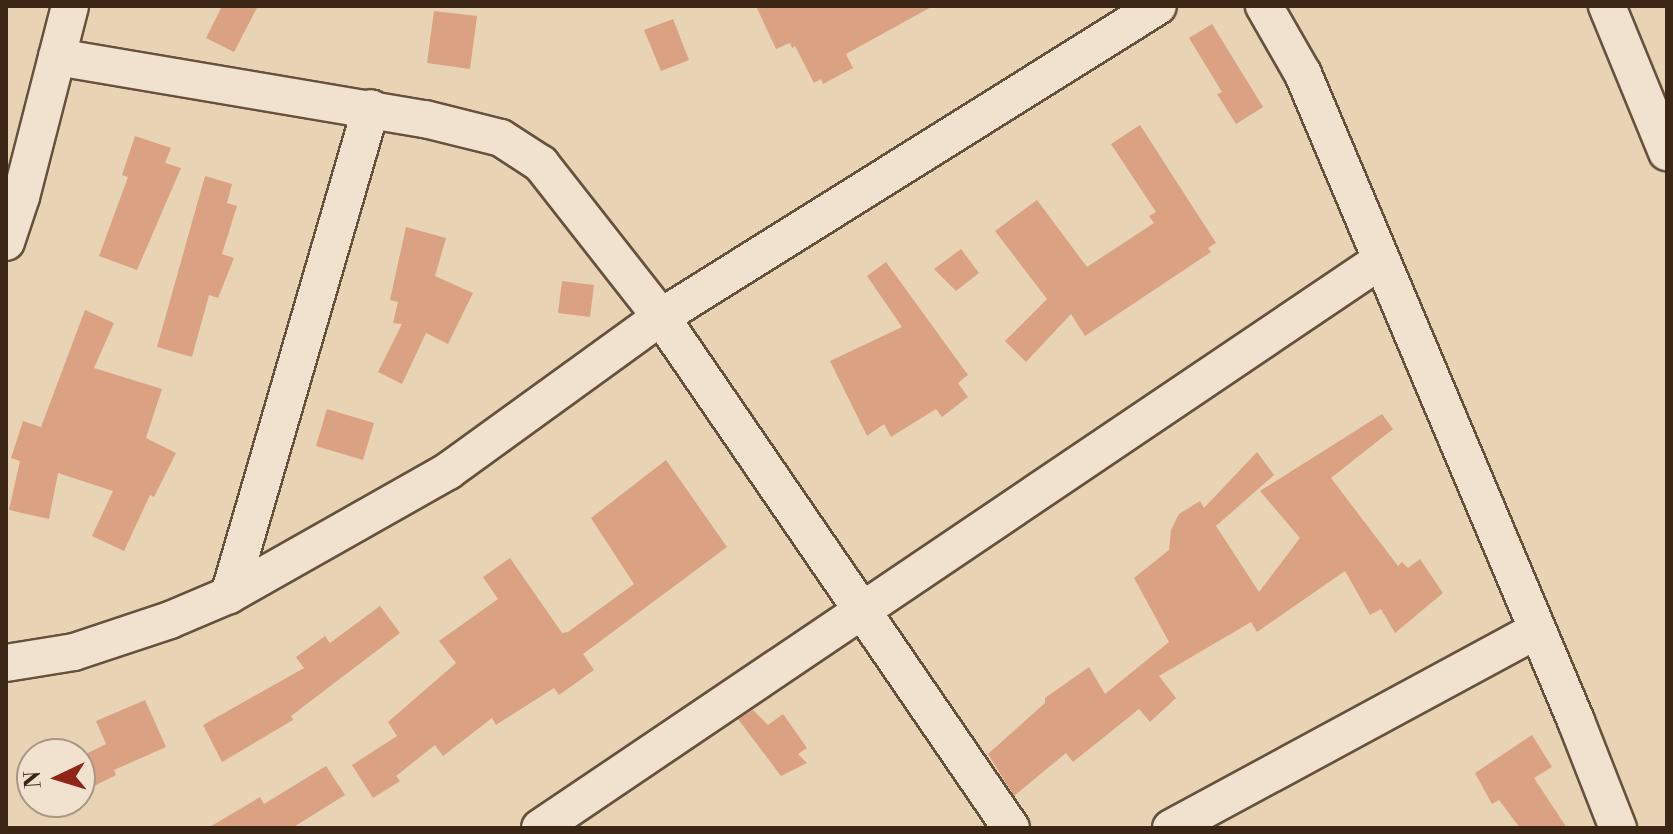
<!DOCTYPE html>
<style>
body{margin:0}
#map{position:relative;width:1673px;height:834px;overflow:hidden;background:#e8d3b5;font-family:"Libre Bodoni",serif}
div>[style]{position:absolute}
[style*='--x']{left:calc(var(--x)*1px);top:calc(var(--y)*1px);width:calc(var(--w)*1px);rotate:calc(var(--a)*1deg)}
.building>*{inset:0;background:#daa282}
.roads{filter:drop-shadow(2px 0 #66513d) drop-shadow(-2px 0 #66513d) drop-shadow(0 2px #66513d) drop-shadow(0 -2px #66513d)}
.minor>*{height:36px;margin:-18px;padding:0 18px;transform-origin:18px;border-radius:18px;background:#f0e2cf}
span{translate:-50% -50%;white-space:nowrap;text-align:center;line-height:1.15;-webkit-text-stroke:8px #f0e2cf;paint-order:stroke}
.frame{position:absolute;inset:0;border:8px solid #3b2615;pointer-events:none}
.north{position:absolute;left:16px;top:738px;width:80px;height:80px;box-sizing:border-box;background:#f0e2cf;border:2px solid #a89785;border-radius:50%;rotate:266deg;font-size:22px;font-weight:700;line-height:32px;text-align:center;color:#3b2615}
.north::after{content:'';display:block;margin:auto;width:28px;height:36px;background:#8f2418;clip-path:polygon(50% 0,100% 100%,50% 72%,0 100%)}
</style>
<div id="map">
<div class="building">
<i style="clip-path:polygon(222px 6px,258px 6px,234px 52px,206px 38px)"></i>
<i style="clip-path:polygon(756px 6px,933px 6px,846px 54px,853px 68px,823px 84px,821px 79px,814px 83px,795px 46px,792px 48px,790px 43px,776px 49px)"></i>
<i style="clip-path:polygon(434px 11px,477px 16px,470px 69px,427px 63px)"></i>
<i style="clip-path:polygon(673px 19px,689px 60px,661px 71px,644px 30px)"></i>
<i style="clip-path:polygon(1212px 24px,1263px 107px,1236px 124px,1217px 94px,1222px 92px,1189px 38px)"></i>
<i style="clip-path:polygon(1140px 125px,1216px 243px,1208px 248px,1211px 252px,1085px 336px,1071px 314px,1026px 362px,1005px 341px,1047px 299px,995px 231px,1037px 200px,1087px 267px,1154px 223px,1149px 216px,1156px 212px,1111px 144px)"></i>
<i style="clip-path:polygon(135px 136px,171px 148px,165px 163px,181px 168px,137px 270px,99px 256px,128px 177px,122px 175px)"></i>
<i style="clip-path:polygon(205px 176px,232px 184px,227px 203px,237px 206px,222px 254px,234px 258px,218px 298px,209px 295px,192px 357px,157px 347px)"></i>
<i style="clip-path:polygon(406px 227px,446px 238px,435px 276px,473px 293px,448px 344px,426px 333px,402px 384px,378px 372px,402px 324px,393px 323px,398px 302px,390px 300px)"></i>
<i style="clip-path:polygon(961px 249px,979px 273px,956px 291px,934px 269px)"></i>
<i style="clip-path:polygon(886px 262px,968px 375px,958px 383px,968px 397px,942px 417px,936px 409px,891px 437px,884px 424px,867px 436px,830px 361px,902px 327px,867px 276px)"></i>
<i style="clip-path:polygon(562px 281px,594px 285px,590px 317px,558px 313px)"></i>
<i style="clip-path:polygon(85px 310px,114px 323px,94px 368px,162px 389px,146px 438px,176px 453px,154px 497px,150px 495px,124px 551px,92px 536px,113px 491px,58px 473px,49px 519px,9px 510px,20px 461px,11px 458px,23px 421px,41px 427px)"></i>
<i style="clip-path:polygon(327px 409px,374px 423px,363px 460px,316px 446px)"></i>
<i style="clip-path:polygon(1382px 414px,1393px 429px,1331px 478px,1398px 566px,1402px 562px,1408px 568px,1420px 559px,1443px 593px,1395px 633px,1381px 609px,1370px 615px,1345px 571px,1257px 632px,1251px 622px,1159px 676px,1176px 698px,1150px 722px,1139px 709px,1073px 762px,1066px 753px,1014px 796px,988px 754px,1045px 703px,1045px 698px,1089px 667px,1105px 694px,1169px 642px,1134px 578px,1169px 550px,1171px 530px,1179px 514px,1200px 501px,1204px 508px,1257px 452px,1274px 475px,1216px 526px,1259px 592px,1300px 538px,1260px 491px)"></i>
<i style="clip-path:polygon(666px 460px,727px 547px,583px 654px,594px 670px,559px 695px,554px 688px,496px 725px,492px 718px,443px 756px,435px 745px,396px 776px,400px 781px,373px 798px,352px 765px,397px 736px,388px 722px,456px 663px,439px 641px,498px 599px,483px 577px,510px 558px,562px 633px,568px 632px,634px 584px,591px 518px)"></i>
<i style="clip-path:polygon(380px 606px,400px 633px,291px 716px,293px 720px,222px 762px,203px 725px,304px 668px,296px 657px,325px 636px,330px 643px)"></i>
<i style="clip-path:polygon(145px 700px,166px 747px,114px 770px,116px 775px,80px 793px,80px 757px,106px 744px,96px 721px)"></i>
<i style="clip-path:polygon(753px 710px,768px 725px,783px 714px,807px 748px,798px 754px,807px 763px,781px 776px,738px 719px)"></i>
<i style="clip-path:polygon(1532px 735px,1552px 767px,1534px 778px,1567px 828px,1520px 828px,1499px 800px,1492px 804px,1475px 773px)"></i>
<i style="clip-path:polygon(326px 766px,345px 795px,292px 828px,208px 828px,260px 797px,264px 804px)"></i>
</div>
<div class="roads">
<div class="minor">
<i style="--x:1264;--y:6;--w:78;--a:60.2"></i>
<i style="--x:1303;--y:74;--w:702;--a:67.12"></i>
<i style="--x:1576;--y:721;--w:115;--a:68.6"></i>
<i style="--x:1607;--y:6;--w:158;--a:67.7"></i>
<i style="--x:57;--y:57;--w:373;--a:9.6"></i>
<i style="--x:425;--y:119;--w:78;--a:14"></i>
<i style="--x:501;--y:138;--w:48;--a:33"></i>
<i style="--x:541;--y:164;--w:194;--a:51.9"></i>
<i style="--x:661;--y:317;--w:619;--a:55.59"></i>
<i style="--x:6;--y:242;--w:47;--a:-71.6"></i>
<i style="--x:21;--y:197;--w:197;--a:-75.6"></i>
<i style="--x:229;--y:595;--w:507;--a:-73.74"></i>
<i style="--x:6;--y:663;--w:69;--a:-9.2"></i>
<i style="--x:74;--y:652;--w:101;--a:-18.4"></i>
<i style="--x:170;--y:620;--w:64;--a:-23"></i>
<i style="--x:229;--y:595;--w:252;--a:-29.5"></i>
<i style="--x:448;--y:471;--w:263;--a:-35.9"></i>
<i style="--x:661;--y:317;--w:586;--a:-32.04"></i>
<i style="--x:540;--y:828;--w:1015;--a:-34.03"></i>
<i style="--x:1171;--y:828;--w:416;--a:-28.4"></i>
</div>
</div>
<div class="frame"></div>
<div class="north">N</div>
</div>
